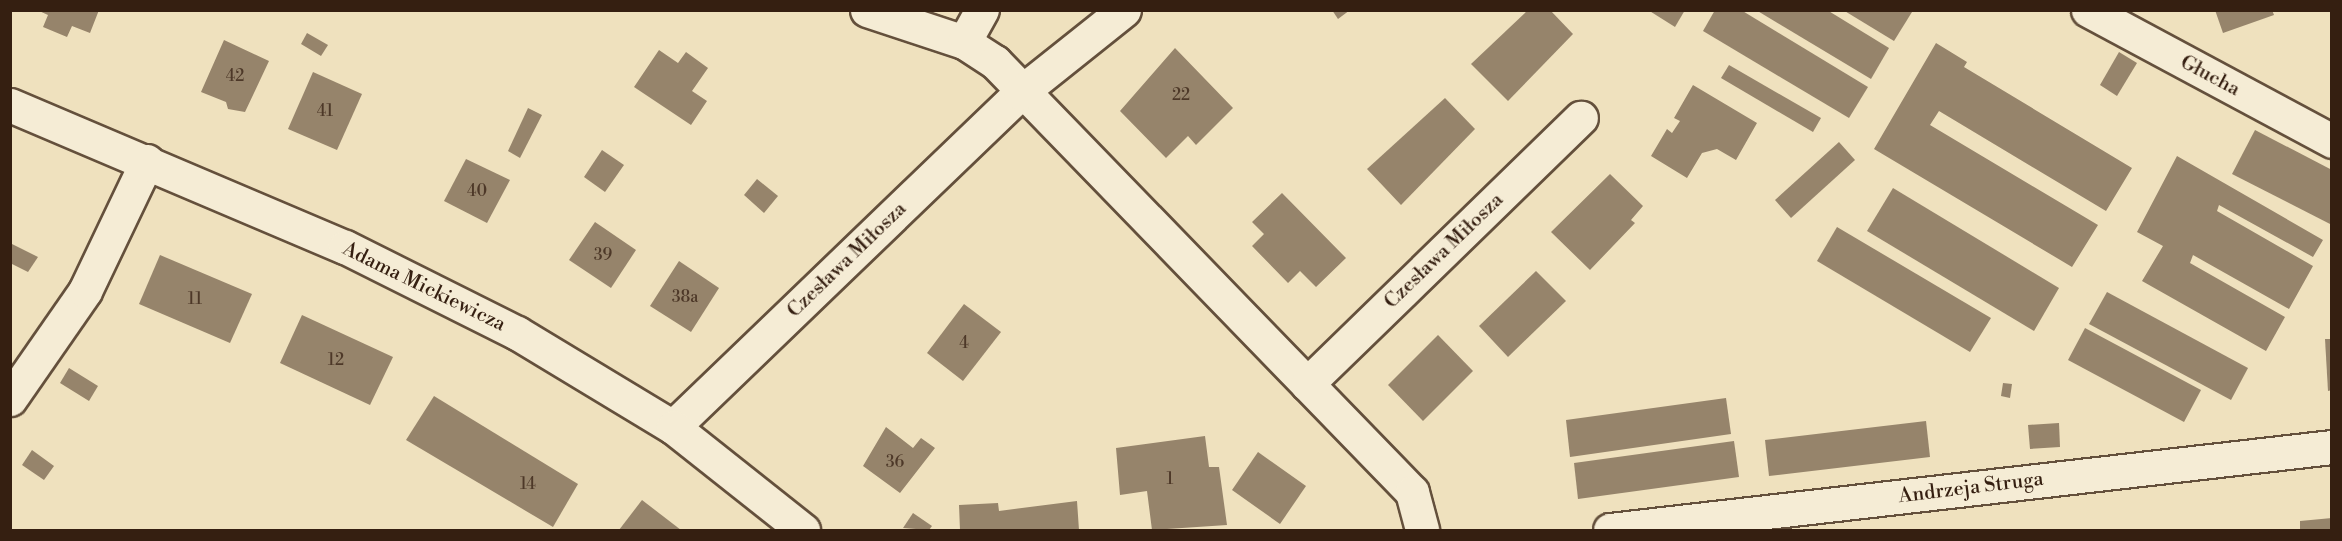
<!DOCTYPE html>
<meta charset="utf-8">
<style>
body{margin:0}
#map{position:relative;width:2342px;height:541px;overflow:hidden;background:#efe1be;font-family:"Libre Bodoni",serif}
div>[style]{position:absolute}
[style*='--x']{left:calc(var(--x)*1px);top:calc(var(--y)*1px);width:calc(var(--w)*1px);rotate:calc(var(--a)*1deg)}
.building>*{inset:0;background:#96846b}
.roads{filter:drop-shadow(2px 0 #64503c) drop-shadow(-2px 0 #64503c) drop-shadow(0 2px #64503c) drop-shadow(0 -2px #64503c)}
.street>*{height:33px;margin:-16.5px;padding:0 16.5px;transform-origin:16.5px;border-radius:16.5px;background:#f5ecd5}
.secondary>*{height:33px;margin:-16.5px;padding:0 16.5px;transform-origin:16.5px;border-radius:16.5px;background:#f5ecd5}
span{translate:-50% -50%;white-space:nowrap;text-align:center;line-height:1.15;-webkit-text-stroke:4.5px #f5ecd5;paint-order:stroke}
.number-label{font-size:16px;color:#4d3828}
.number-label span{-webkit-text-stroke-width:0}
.street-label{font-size:20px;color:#351f11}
.frame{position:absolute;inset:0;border:12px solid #351f11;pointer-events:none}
</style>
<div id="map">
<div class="building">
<i style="clip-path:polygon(37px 10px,99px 10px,90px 33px,72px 26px,67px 37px,43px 27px,48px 15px)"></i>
<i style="clip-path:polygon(1332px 10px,1350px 10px,1338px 19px)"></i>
<i style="clip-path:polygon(1528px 10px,1550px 10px,1573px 34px,1508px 101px,1471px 64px)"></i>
<i style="clip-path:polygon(1648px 10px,1685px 10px,1675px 27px)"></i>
<i style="clip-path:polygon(1715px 10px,1741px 10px,1868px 87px,1849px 118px,1703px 31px)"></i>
<i style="clip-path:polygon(1756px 10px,1827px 10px,1889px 48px,1871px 79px)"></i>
<i style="clip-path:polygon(1843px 10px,1909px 10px,1912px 12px,1894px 41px)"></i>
<i style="clip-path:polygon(2215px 10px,2272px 10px,2274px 15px,2223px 33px)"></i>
<i style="clip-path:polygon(307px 33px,328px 45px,321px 56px,301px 44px)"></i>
<i style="clip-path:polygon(224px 40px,269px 61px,245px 112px,228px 109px,226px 102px,201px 92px)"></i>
<i style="clip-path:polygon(1936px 43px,1967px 62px,1964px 67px,2132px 168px,2106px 211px,1939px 111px,1930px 125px,2098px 225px,2072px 267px,1874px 149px)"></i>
<i style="clip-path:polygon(1175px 48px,1233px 108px,1196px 145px,1188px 136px,1166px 158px,1120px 111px)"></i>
<i style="clip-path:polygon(659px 50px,678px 63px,686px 52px,708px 68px,692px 91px,707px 101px,691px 125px,634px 87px)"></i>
<i style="clip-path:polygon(2119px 52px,2137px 63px,2117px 96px,2100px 85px)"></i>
<i style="clip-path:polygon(1729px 65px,1821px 118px,1813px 132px,1721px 78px)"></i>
<i style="clip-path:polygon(313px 72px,362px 94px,337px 150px,288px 129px)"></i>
<i style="clip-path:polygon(1693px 85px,1757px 123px,1736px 160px,1717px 149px,1702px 153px,1687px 178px,1651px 156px,1667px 129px,1672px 133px,1680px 121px,1674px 118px)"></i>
<i style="clip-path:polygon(1445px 98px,1475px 129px,1401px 205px,1367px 169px)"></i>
<i style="clip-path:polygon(528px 108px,542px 115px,520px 158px,508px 151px)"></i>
<i style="clip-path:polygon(2255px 130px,2332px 170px,2332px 225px,2232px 174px)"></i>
<i style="clip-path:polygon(1839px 142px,1855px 160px,1791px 218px,1775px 200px)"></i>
<i style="clip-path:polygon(602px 150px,624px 165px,605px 192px,584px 177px)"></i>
<i style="clip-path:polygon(2177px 156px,2323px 240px,2313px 257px,2219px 205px,2217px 211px,2313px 266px,2289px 309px,2193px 255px,2190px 263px,2285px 317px,2266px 351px,2142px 281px,2163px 246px,2137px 232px)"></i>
<i style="clip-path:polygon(466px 159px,510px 180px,487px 223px,444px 201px)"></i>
<i style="clip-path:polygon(1610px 174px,1643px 206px,1631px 220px,1635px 223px,1590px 270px,1551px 232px)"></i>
<i style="clip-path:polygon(757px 179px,778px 196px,764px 213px,744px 195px)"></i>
<i style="clip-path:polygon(1893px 188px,2059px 288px,2034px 331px,1867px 231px)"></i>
<i style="clip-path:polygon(1282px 193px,1346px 258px,1316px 287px,1300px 271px,1288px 283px,1252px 246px,1264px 234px,1252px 222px)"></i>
<i style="clip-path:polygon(595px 222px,636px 250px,611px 288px,569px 260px)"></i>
<i style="clip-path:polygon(1837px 227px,1991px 318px,1970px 352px,1817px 261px)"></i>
<i style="clip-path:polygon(10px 243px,38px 257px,28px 272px,10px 263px)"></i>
<i style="clip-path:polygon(160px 255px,252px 294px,230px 343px,139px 304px)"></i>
<i style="clip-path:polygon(679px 261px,719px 288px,691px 332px,650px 306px)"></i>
<i style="clip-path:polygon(1536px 271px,1566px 301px,1508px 357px,1479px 326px)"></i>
<i style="clip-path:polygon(2107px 292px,2248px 368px,2231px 400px,2089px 324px)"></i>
<i style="clip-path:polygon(964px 304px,1001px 332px,963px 381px,927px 353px)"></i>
<i style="clip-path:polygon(302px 315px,393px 357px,370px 405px,280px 363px)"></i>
<i style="clip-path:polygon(2085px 328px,2201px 390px,2184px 422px,2068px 360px)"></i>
<i style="clip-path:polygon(1438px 335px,1473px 371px,1423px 421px,1388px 385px)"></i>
<i style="clip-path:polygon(2325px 339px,2332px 339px,2332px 390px,2328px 391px)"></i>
<i style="clip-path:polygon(69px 368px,98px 386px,89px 401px,60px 383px)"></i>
<i style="clip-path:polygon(2003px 383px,2012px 384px,2010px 398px,2001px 396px)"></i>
<i style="clip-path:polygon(434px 396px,578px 484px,553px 527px,406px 440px)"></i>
<i style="clip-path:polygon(1726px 398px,1731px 434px,1570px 457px,1566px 420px)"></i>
<i style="clip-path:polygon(1926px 421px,1930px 457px,1769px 476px,1765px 440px)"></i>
<i style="clip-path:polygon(2059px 423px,2060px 447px,2030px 449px,2028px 425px)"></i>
<i style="clip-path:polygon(886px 427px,913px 448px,921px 438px,935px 448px,900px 493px,863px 466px)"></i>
<i style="clip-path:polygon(1205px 436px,1209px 467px,1219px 467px,1227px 525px,1152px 530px,1147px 491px,1120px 495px,1116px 448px)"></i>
<i style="clip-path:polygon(1734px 441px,1739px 477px,1578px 499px,1574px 463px)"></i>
<i style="clip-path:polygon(32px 450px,54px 466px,44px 480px,22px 465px)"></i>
<i style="clip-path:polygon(1258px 452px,1306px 486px,1280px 524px,1232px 490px)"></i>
<i style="clip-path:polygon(642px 500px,681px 530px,619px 530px)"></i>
<i style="clip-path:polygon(1077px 501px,1079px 530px,960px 530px,959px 505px,998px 503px,999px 511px)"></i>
<i style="clip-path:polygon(913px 513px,932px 526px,929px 530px,903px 528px)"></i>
<i style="clip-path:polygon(2332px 518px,2332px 530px,2300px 530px,2300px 521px)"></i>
</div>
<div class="roads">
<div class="street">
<i style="--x:867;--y:10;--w:102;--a:18.3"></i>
<i style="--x:964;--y:42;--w:37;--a:33"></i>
<i style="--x:995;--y:62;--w:599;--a:45.88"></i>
<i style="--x:1412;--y:492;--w:39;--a:75"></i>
<i style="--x:2088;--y:10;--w:277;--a:28.2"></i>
<i style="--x:964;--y:42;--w:37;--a:-61"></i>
<i style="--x:1307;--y:384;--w:382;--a:-44.2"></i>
<i style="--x:10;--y:399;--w:131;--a:-55.2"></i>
<i style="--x:85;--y:291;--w:144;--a:-64.5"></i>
<i style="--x:673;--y:427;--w:482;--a:-43.9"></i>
<i style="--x:1020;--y:93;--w:133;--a:-38.6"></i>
<i style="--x:1610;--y:530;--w:727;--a:-6.56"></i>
</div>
<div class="secondary">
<i style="--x:10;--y:105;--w:364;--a:23"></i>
<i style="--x:345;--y:247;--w:192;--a:26.6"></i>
<i style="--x:517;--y:333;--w:182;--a:31.1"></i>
<i style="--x:673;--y:427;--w:166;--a:38.4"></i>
</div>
</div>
<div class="number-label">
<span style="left:235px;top:76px">42</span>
<span style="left:1181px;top:95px">22</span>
<span style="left:325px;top:111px">41</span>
<span style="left:477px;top:191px">40</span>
<span style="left:603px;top:255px">39</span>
<span style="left:685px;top:297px">38a</span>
<span style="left:195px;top:299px">11</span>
<span style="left:964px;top:343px">4</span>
<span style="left:336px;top:360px">12</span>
<span style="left:895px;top:462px">36</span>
<span style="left:1170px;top:479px">1</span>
<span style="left:528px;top:484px">14</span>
</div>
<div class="street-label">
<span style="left:2210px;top:76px;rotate:28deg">Głucha</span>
<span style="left:1444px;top:251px;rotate:-44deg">Czesława Miłosza</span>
<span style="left:847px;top:260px;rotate:-44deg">Czesława Miłosza</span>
<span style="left:424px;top:287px;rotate:26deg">Adama Mickiewicza</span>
<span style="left:1971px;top:488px;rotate:-7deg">Andrzeja Struga</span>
</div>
<div class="frame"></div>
</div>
